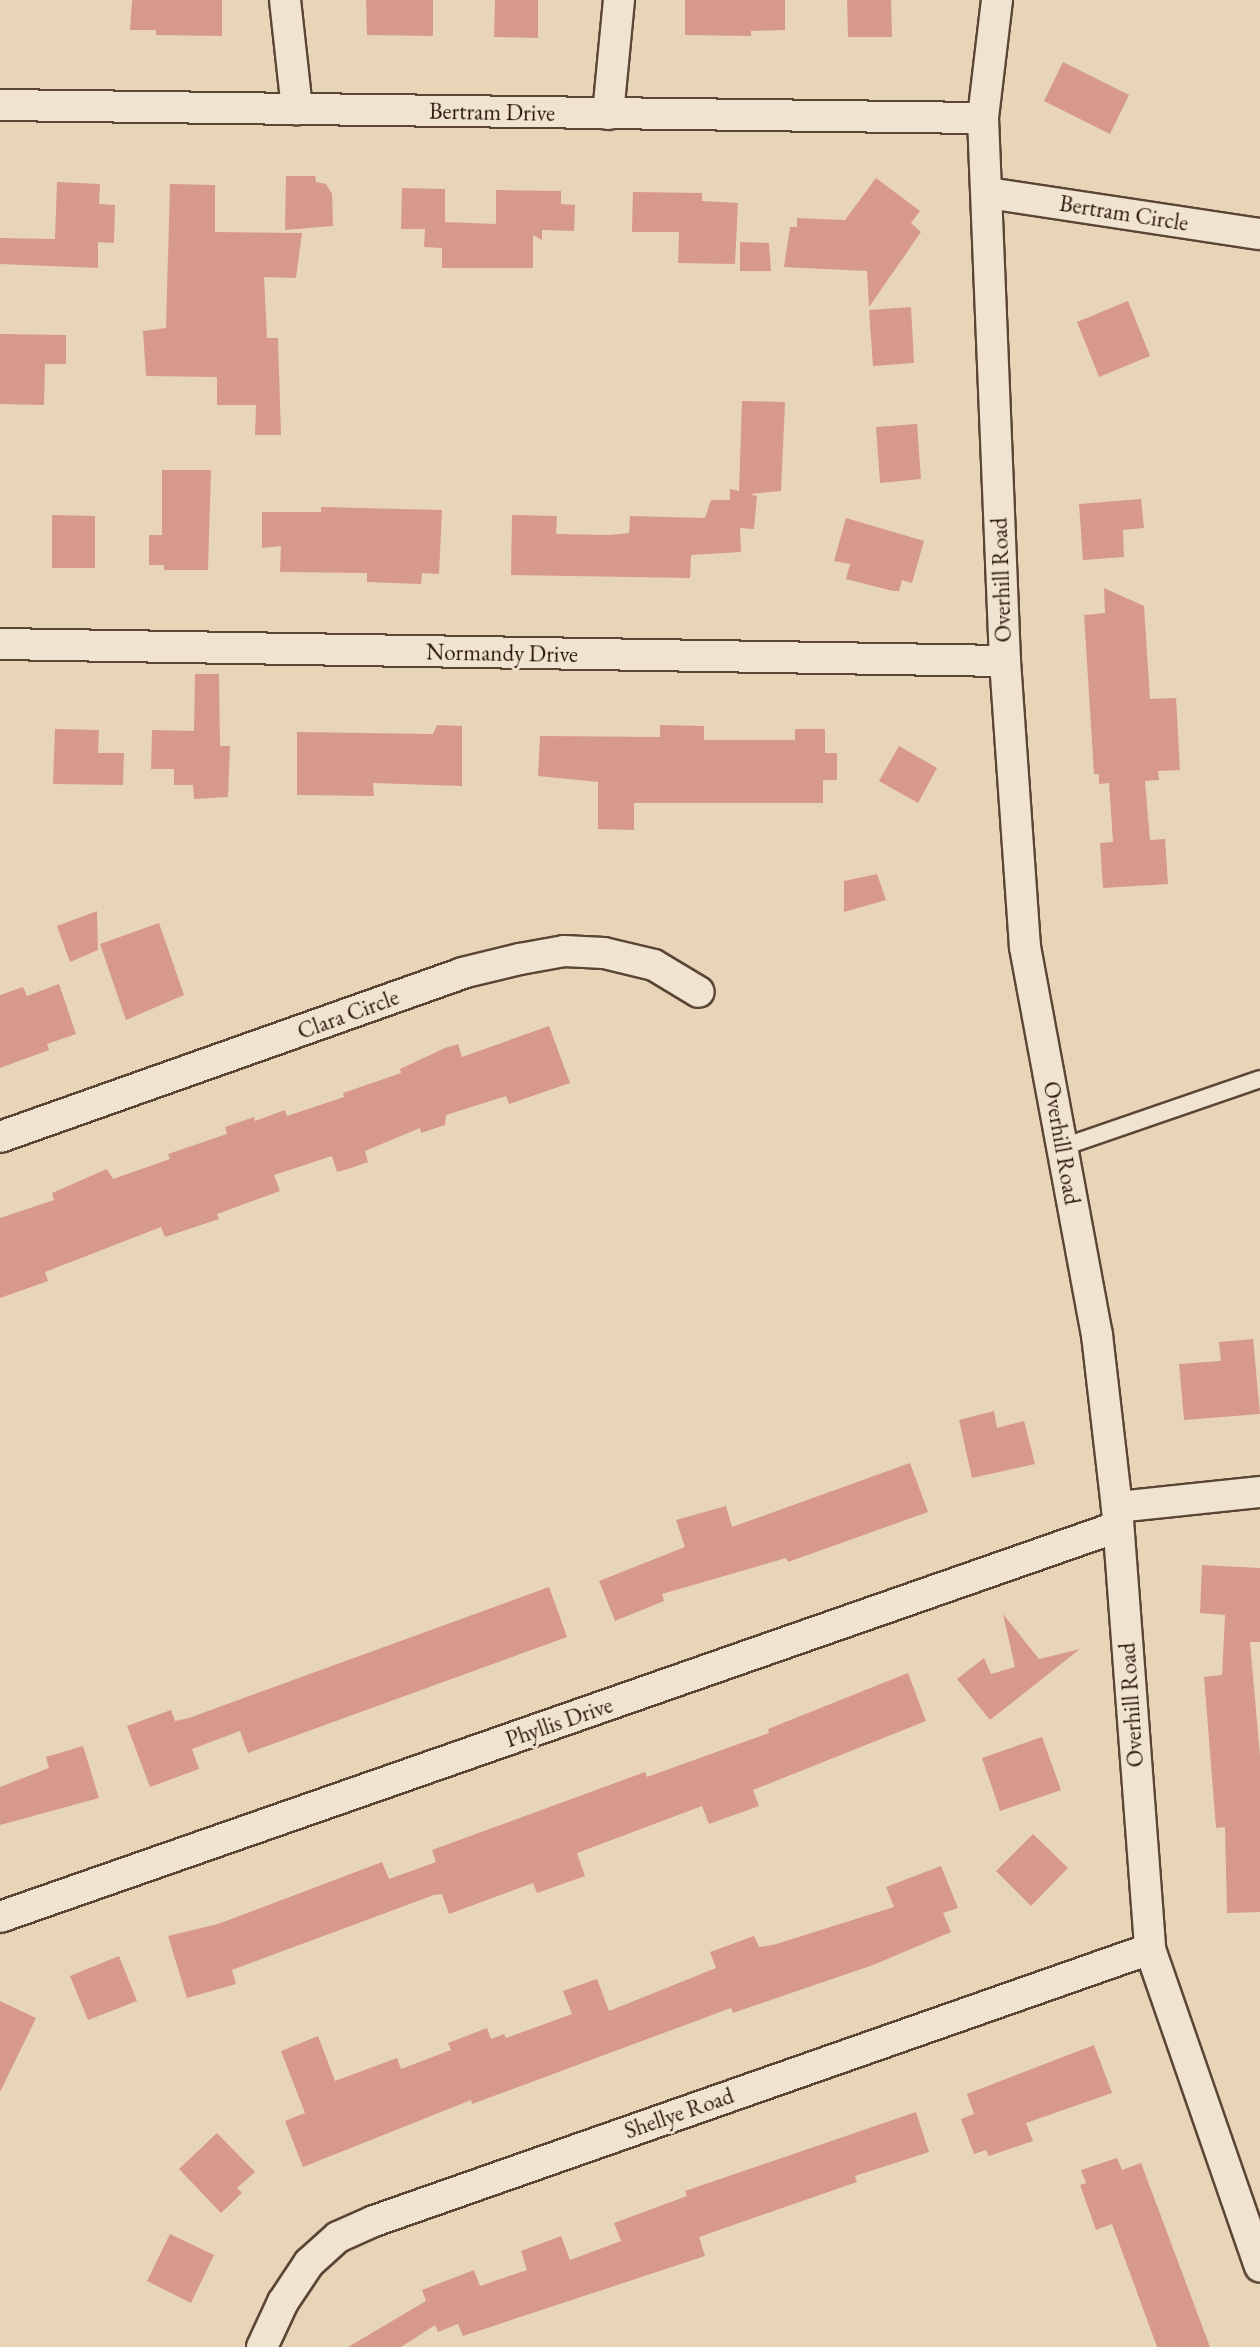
<!DOCTYPE html>
<style>
body{margin:0}
#map{position:relative;width:1260px;height:2347px;overflow:hidden;background:#e8d5b8;font-family:"EB Garamond",serif}
div>[style]{position:absolute}
[style*='--x']{left:calc(var(--x)*1px);top:calc(var(--y)*1px);width:calc(var(--w)*1px);rotate:calc(var(--a)*1deg)}
.building>*{inset:0;background:#d7998c}
.roads{filter:drop-shadow(2px 0 #5b4636) drop-shadow(-2px 0 #5b4636) drop-shadow(0 2px #5b4636) drop-shadow(0 -2px #5b4636)}
.lane>*{height:16px;margin:-8px;padding:0 8px;transform-origin:8px;border-radius:8px;background:#f0e4d1}
.street>*{height:30px;margin:-15px;padding:0 15px;transform-origin:15px;border-radius:15px;background:#f0e4d1}
span{translate:-50% -50%;white-space:nowrap;text-align:center;line-height:1.15;-webkit-text-stroke:6px #f0e4d1;paint-order:stroke}
.street-label{font-size:23px;color:#2c170a}
</style>
<div id="map">
<div class="building">
<i style="clip-path:polygon(132px 0,222px 0,222px 36px,156px 35px,156px 30px,130px 30px)"></i>
<i style="clip-path:polygon(366px 0,433px 0,433px 36px,367px 35px)"></i>
<i style="clip-path:polygon(495px 0,538px 0,538px 38px,494px 37px)"></i>
<i style="clip-path:polygon(685px 0,785px 0,785px 30px,751px 31px,751px 36px,685px 35px)"></i>
<i style="clip-path:polygon(847px 0,891px 0,892px 37px,848px 37px)"></i>
<i style="clip-path:polygon(1063px 62px,1129px 95px,1110px 134px,1044px 101px)"></i>
<i style="clip-path:polygon(286px 176px,315px 176px,316px 182px,326px 184px,332px 194px,333px 226px,285px 230px)"></i>
<i style="clip-path:polygon(876px 178px,920px 211px,911px 223px,921px 232px,869px 307px,867px 271px,784px 267px,790px 227px,797px 227px,797px 218px,845px 220px)"></i>
<i style="clip-path:polygon(57px 182px,100px 184px,99px 204px,115px 205px,114px 243px,98px 242px,98px 268px,0 264px,0 238px,55px 239px)"></i>
<i style="clip-path:polygon(170px 184px,215px 185px,215px 232px,302px 233px,296px 278px,264px 277px,267px 338px,278px 338px,281px 435px,255px 435px,256px 405px,217px 405px,217px 377px,146px 376px,143px 331px,166px 328px)"></i>
<i style="clip-path:polygon(402px 188px,445px 189px,445px 222px,496px 224px,496px 190px,561px 191px,561px 204px,575px 205px,574px 231px,542px 230px,542px 240px,533px 235px,533px 268px,442px 268px,442px 248px,424px 247px,425px 229px,401px 229px)"></i>
<i style="clip-path:polygon(633px 192px,702px 193px,702px 201px,738px 203px,735px 264px,678px 263px,679px 232px,632px 232px)"></i>
<i style="clip-path:polygon(740px 242px,769px 243px,771px 271px,740px 271px)"></i>
<i style="clip-path:polygon(1128px 301px,1150px 356px,1099px 377px,1077px 322px)"></i>
<i style="clip-path:polygon(911px 307px,914px 363px,873px 366px,869px 310px)"></i>
<i style="clip-path:polygon(0 334px,66px 335px,66px 364px,45px 364px,44px 405px,0 404px)"></i>
<i style="clip-path:polygon(742px 401px,785px 402px,781px 491px,750px 494px,757px 496px,754px 529px,740px 528px,741px 552px,691px 555px,690px 578px,511px 575px,512px 515px,557px 516px,556px 534px,609px 535px,629px 533px,630px 516px,705px 518px,711px 500px,730px 500px,730px 489px,739px 491px)"></i>
<i style="clip-path:polygon(917px 424px,921px 479px,880px 483px,876px 427px)"></i>
<i style="clip-path:polygon(162px 470px,211px 470px,208px 570px,164px 570px,164px 565px,149px 565px,149px 535px,162px 535px)"></i>
<i style="clip-path:polygon(1141px 499px,1144px 528px,1123px 530px,1124px 557px,1083px 560px,1079px 504px)"></i>
<i style="clip-path:polygon(321px 507px,442px 510px,439px 574px,422px 573px,421px 584px,367px 582px,367px 573px,280px 572px,281px 546px,262px 548px,262px 512px,321px 512px)"></i>
<i style="clip-path:polygon(52px 515px,95px 516px,95px 568px,52px 568px)"></i>
<i style="clip-path:polygon(846px 518px,924px 541px,912px 583px,902px 580px,899px 591px,893px 591px,846px 579px,850px 564px,834px 561px)"></i>
<i style="clip-path:polygon(1104px 588px,1144px 606px,1150px 699px,1176px 698px,1180px 770px,1158px 771px,1159px 780px,1145px 781px,1150px 840px,1165px 839px,1168px 884px,1103px 888px,1100px 843px,1113px 842px,1109px 783px,1099px 784px,1099px 774px,1094px 774px,1084px 615px,1105px 613px)"></i>
<i style="clip-path:polygon(195px 674px,219px 674px,220px 746px,230px 746px,228px 797px,194px 799px,193px 785px,174px 785px,174px 769px,151px 769px,152px 730px,194px 731px)"></i>
<i style="clip-path:polygon(437px 725px,462px 726px,462px 786px,373px 783px,374px 796px,297px 795px,297px 732px,433px 734px)"></i>
<i style="clip-path:polygon(660px 725px,704px 726px,704px 740px,795px 740px,795px 729px,825px 729px,825px 753px,837px 753px,837px 780px,823px 780px,823px 803px,634px 803px,634px 830px,598px 829px,598px 782px,538px 776px,540px 736px,660px 737px)"></i>
<i style="clip-path:polygon(55px 729px,99px 730px,98px 753px,124px 753px,123px 785px,53px 784px)"></i>
<i style="clip-path:polygon(899px 746px,937px 768px,918px 803px,879px 781px)"></i>
<i style="clip-path:polygon(877px 874px,886px 900px,844px 912px,844px 881px)"></i>
<i style="clip-path:polygon(97px 911px,98px 950px,70px 962px,57px 926px)"></i>
<i style="clip-path:polygon(159px 923px,184px 995px,126px 1020px,100px 944px)"></i>
<i style="clip-path:polygon(59px 984px,76px 1034px,47px 1044px,49px 1050px,0 1068px,0 995px,23px 987px,27px 996px)"></i>
<i style="clip-path:polygon(549px 1026px,570px 1083px,509px 1104px,506px 1096px,446px 1115px,445px 1125px,421px 1133px,420px 1128px,365px 1151px,368px 1162px,351px 1168px,337px 1172px,332px 1156px,274px 1175px,280px 1191px,217px 1214px,219px 1219px,165px 1237px,161px 1227px,45px 1272px,48px 1281px,0 1298px,0 1218px,54px 1200px,52px 1193px,107px 1169px,113px 1179px,170px 1159px,168px 1154px,227px 1134px,225px 1127px,254px 1117px,255px 1121px,285px 1110px,287px 1116px,344px 1097px,343px 1093px,401px 1073px,400px 1069px,445px 1048px,458px 1044px,462px 1057px)"></i>
<i style="clip-path:polygon(1253px 1339px,1260px 1414px,1184px 1420px,1179px 1364px,1221px 1361px,1219px 1342px)"></i>
<i style="clip-path:polygon(994px 1411px,997px 1428px,1024px 1421px,1035px 1464px,972px 1478px,959px 1420px)"></i>
<i style="clip-path:polygon(910px 1463px,928px 1512px,788px 1562px,786px 1558px,662px 1594px,664px 1601px,615px 1621px,599px 1581px,685px 1547px,676px 1520px,726px 1506px,732px 1527px)"></i>
<i style="clip-path:polygon(1202px 1565px,1260px 1568px,1260px 1642px,1250px 1642px,1260px 1756px,1260px 1912px,1227px 1913px,1225px 1827px,1216px 1828px,1204px 1677px,1222px 1675px,1225px 1615px,1200px 1613px)"></i>
<i style="clip-path:polygon(549px 1587px,567px 1637px,248px 1753px,240px 1731px,192px 1749px,199px 1769px,150px 1787px,127px 1726px,171px 1710px,175px 1721px,189px 1718px)"></i>
<i style="clip-path:polygon(1003px 1614px,1039px 1659px,1080px 1649px,990px 1720px,957px 1679px,984px 1658px,991px 1674px,1015px 1667px)"></i>
<i style="clip-path:polygon(908px 1673px,926px 1721px,753px 1790px,759px 1806px,709px 1824px,702px 1806px,577px 1853px,585px 1876px,537px 1893px,533px 1883px,449px 1914px,442px 1894px,434px 1895px,232px 1970px,236px 1984px,187px 1998px,168px 1936px,218px 1924px,382px 1862px,389px 1879px,436px 1862px,432px 1850px,645px 1772px,647px 1777px,769px 1733px,768px 1729px)"></i>
<i style="clip-path:polygon(1042px 1737px,1061px 1790px,1000px 1811px,982px 1758px)"></i>
<i style="clip-path:polygon(83px 1746px,99px 1798px,0 1825px,0 1787px,49px 1768px,46px 1757px)"></i>
<i style="clip-path:polygon(1033px 1834px,1068px 1868px,1031px 1906px,996px 1871px)"></i>
<i style="clip-path:polygon(941px 1866px,958px 1908px,943px 1913px,951px 1932px,873px 1965px,733px 2013px,731px 2008px,472px 2104px,471px 2100px,303px 2167px,285px 2121px,305px 2113px,281px 2051px,318px 2036px,335px 2081px,397px 2058px,401px 2069px,451px 2050px,448px 2043px,487px 2028px,491px 2039px,504px 2034px,506px 2038px,572px 2014px,563px 1991px,597px 1979px,609px 2011px,716px 1968px,710px 1952px,754px 1936px,759px 1947px,773px 1945px,894px 1907px,886px 1887px)"></i>
<i style="clip-path:polygon(119px 1956px,137px 2001px,88px 2020px,70px 1976px)"></i>
<i style="clip-path:polygon(0 2001px,36px 2018px,0 2092px)"></i>
<i style="clip-path:polygon(1094px 2045px,1112px 2093px,1026px 2123px,1033px 2141px,989px 2156px,986px 2150px,974px 2154px,961px 2119px,974px 2114px,967px 2094px)"></i>
<i style="clip-path:polygon(916px 2112px,929px 2152px,855px 2176px,857px 2182px,699px 2237px,705px 2256px,463px 2336px,458px 2324px,438px 2332px,435px 2325px,401px 2347px,348px 2347px,426px 2301px,422px 2290px,474px 2270px,480px 2286px,527px 2270px,521px 2251px,561px 2236px,570px 2260px,621px 2241px,614px 2223px,687px 2196px,685px 2191px)"></i>
<i style="clip-path:polygon(217px 2133px,255px 2172px,237px 2188px,242px 2193px,221px 2213px,179px 2169px)"></i>
<i style="clip-path:polygon(1117px 2158px,1122px 2170px,1141px 2163px,1210px 2347px,1157px 2347px,1112px 2224px,1096px 2230px,1080px 2185px,1086px 2183px,1081px 2170px)"></i>
<i style="clip-path:polygon(170px 2234px,214px 2255px,191px 2303px,147px 2281px)"></i>
</div>
<div class="roads">
<div class="lane">
<i style="--x:1063;--y:1147;--w:208;--a:-19"></i>
</div>
<div class="street">
<i style="--x:285;--y:0;--w:110;--a:83.7"></i>
<i style="--x:997;--y:0;--w:119;--a:96.8"></i>
<i style="--x:983;--y:118;--w:543;--a:87.68"></i>
<i style="--x:1005;--y:661;--w:287;--a:86"></i>
<i style="--x:1025;--y:947;--w:395;--a:79.5"></i>
<i style="--x:1097;--y:1335;--w:173;--a:83.4"></i>
<i style="--x:1117;--y:1507;--w:443;--a:85.7"></i>
<i style="--x:1150;--y:1949;--w:336;--a:70.9"></i>
<i style="--x:0;--y:105;--w:983;--a:0.76"></i>
<i style="--x:608;--y:114;--w:115;--a:-84.5"></i>
<i style="--x:988;--y:193;--w:275;--a:8.6"></i>
<i style="--x:0;--y:644;--w:1005;--a:0.97"></i>
<i style="--x:0;--y:1137;--w:490;--a:-19.5"></i>
<i style="--x:462;--y:973;--w:60;--a:-13.6"></i>
<i style="--x:520;--y:959;--w:45;--a:-10.3"></i>
<i style="--x:564;--y:951;--w:40;--a:2.9"></i>
<i style="--x:604;--y:953;--w:51;--a:13.5"></i>
<i style="--x:654;--y:965;--w:52;--a:31"></i>
<i style="--x:1117;--y:1507;--w:144;--a:-6"></i>
<i style="--x:0;--y:1917;--w:1183;--a:-19.25"></i>
<i style="--x:262;--y:2347;--w:50;--a:-65"></i>
<i style="--x:283;--y:2302;--w:47;--a:-56.3"></i>
<i style="--x:309;--y:2263;--w:39;--a:-42"></i>
<i style="--x:338;--y:2237;--w:39;--a:-24"></i>
<i style="--x:374;--y:2221;--w:822;--a:-19.32"></i>
</div>
</div>
<div class="street-label">
<span style="left:492px;top:112px;rotate:1deg">Bertram Drive</span>
<span style="left:1124px;top:213px;rotate:9deg">Bertram Circle</span>
<span style="left:1001px;top:580px;rotate:-92deg">Overhill Road</span>
<span style="left:502px;top:653px;rotate:1deg">Normandy Drive</span>
<span style="left:348px;top:1014px;rotate:-20deg">Clara Circle</span>
<span style="left:1062px;top:1143px;rotate:80deg">Overhill Road</span>
<span style="left:1131px;top:1705px;rotate:-94deg">Overhill Road</span>
<span style="left:559px;top:1722px;rotate:-19deg">Phyllis Drive</span>
<span style="left:679px;top:2113px;rotate:-19deg">Shellye Road</span>
</div>
</div>
